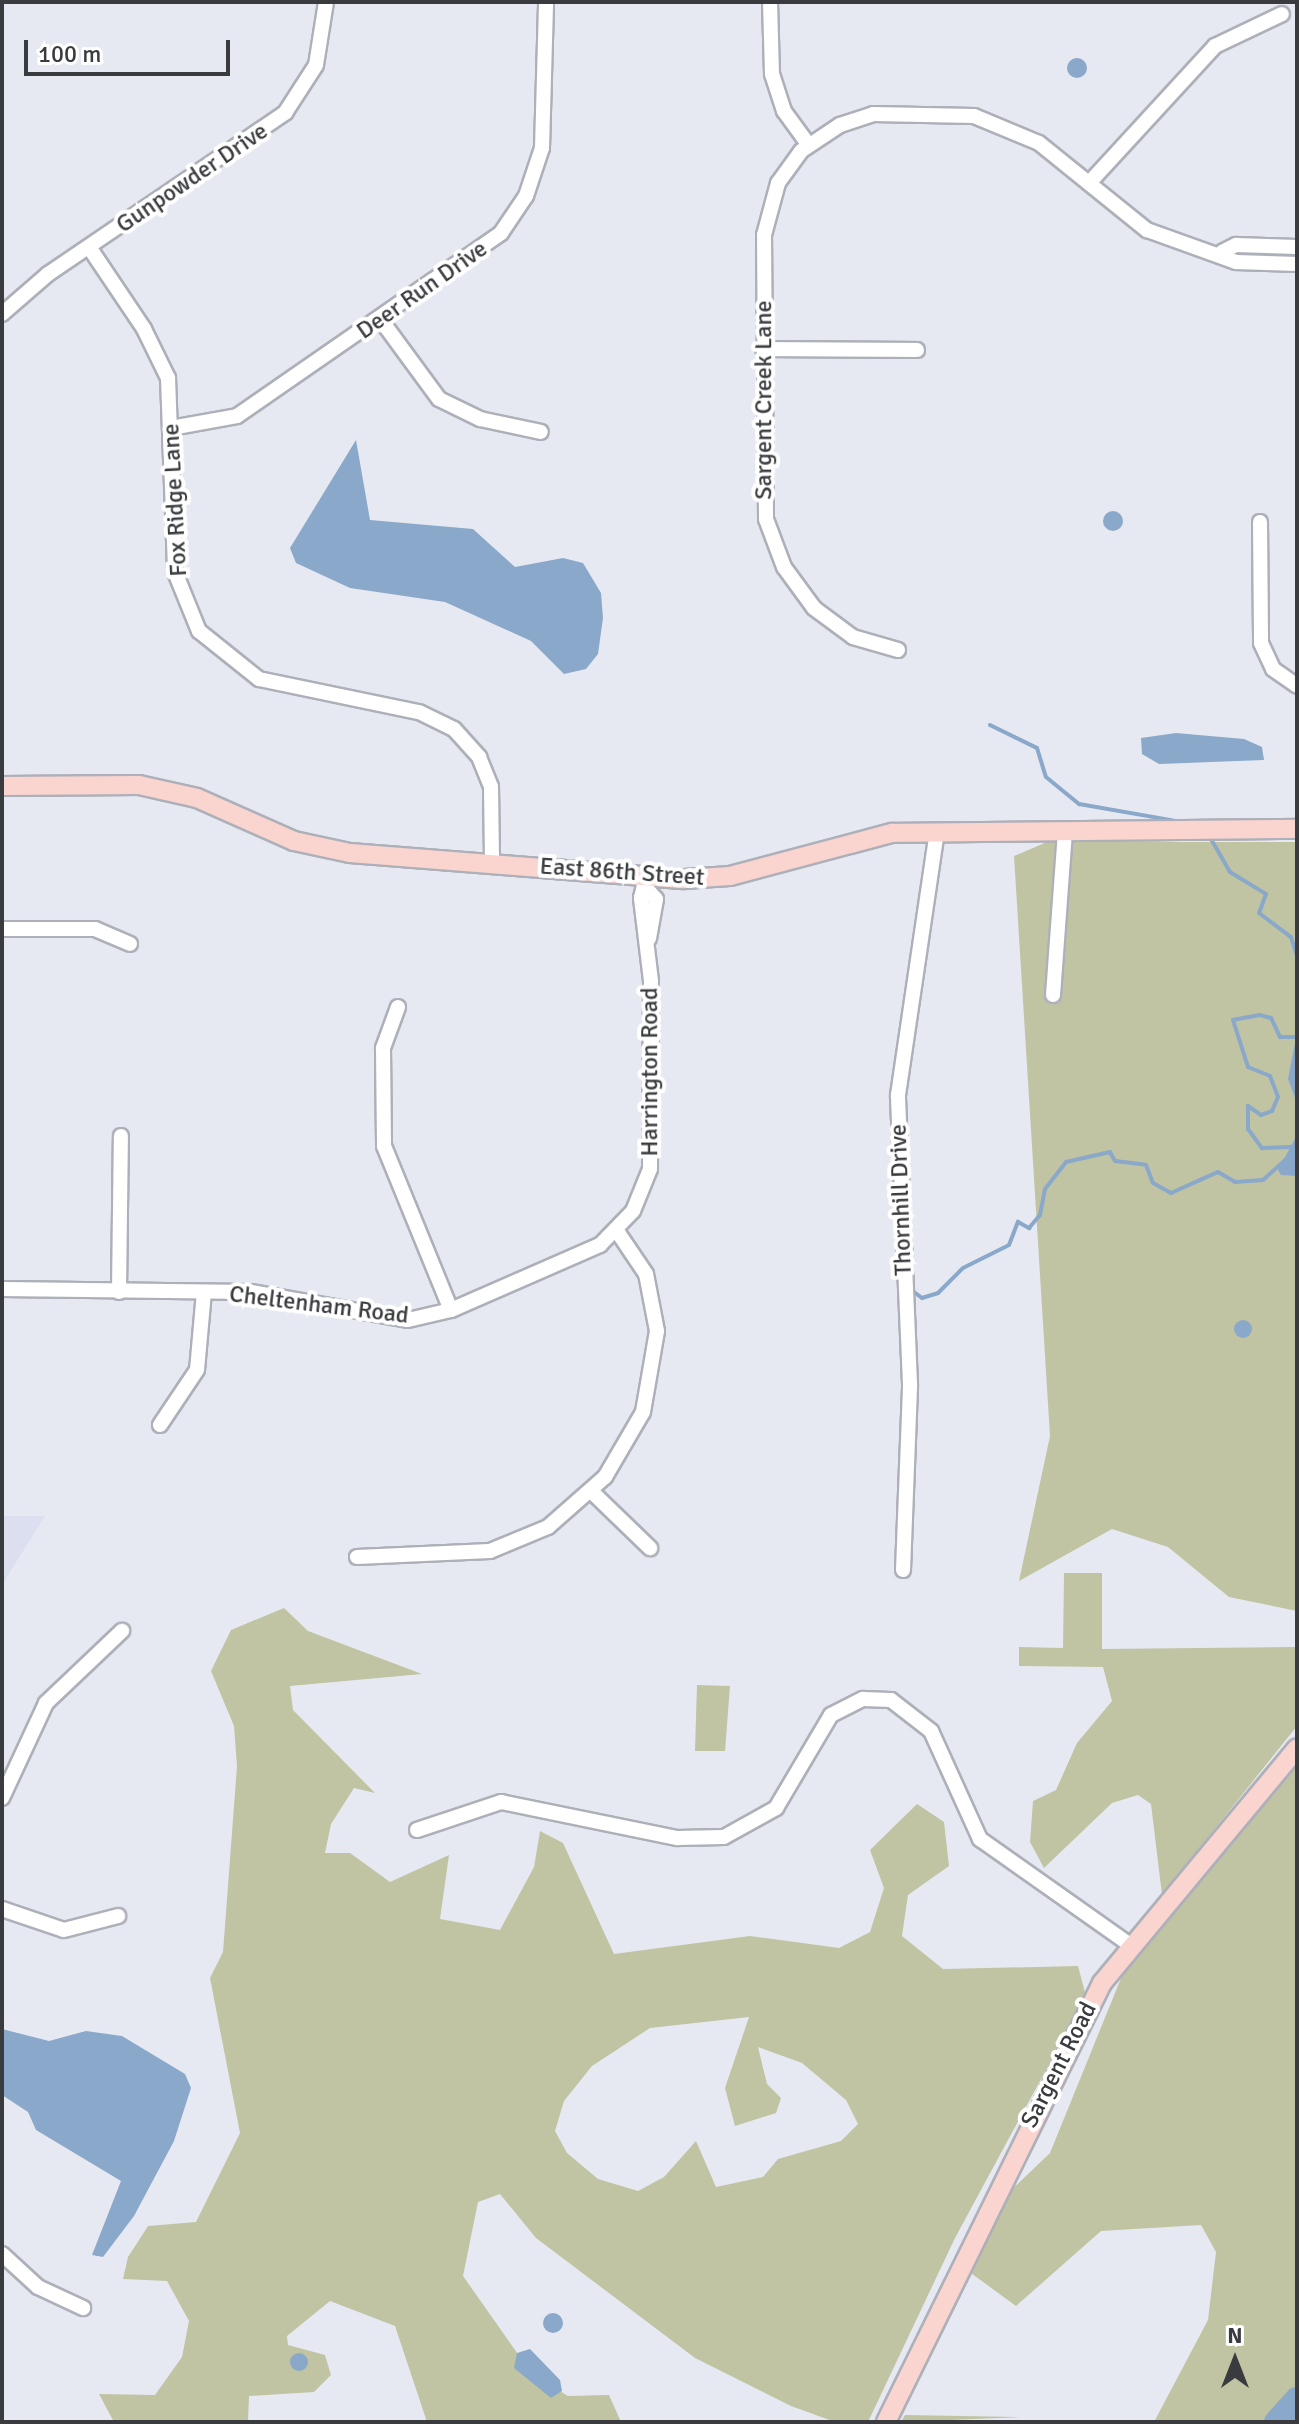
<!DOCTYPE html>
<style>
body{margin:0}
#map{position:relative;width:1299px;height:2424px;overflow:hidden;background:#e7e9f2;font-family:Signika,sans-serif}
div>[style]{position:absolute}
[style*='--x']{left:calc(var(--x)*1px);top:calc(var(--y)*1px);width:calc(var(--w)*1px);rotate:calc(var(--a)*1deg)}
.built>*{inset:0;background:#dcdfef}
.green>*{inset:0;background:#c0c4a3}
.water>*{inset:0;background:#8aa8c9}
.round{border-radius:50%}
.stream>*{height:4px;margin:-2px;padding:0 2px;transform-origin:2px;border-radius:2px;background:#8aa8c9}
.river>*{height:24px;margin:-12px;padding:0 12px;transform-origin:12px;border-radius:12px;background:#8aa8c9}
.roads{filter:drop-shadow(2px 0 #aeb0b9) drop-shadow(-2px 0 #aeb0b9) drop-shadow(0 2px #aeb0b9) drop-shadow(0 -2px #aeb0b9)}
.street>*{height:14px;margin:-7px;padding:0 7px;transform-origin:7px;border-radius:7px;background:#fff}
.secondary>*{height:18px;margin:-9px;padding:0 9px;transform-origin:9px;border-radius:9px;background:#fad5d0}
span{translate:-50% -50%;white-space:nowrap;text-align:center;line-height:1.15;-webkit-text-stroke:8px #fff;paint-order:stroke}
.street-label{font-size:24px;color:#3a3b3e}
.frame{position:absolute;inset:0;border:4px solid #3a3b3e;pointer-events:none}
.north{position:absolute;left:1195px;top:2320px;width:80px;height:80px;-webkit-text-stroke:6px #fff;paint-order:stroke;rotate:0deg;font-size:22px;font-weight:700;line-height:32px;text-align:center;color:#3a3b3e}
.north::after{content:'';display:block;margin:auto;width:28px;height:36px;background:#3a3b3e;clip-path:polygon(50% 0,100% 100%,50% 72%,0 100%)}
.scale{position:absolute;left:24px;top:40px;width:206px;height:36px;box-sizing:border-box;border:4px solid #3a3b3e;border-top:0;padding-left:10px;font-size:24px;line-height:28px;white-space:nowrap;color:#3a3b3e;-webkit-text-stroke:6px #fff;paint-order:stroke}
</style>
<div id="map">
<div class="built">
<i style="clip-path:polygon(2px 1516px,45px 1516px,2px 1585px)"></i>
</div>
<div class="green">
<i style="clip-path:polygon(1047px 842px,1297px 842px,1297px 1611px,1229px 1597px,1168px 1547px,1112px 1529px,1019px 1581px,1050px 1436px,1014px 856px)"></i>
<i style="clip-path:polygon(1064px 1573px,1102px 1573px,1102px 1649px,1297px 1647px,1297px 1726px,1162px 1895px,1151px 1804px,1138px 1795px,1112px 1803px,1044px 1868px,1030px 1842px,1033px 1801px,1056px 1790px,1077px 1743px,1112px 1701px,1103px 1667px,1019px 1666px,1019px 1647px,1063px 1648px)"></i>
<i style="clip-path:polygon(evenodd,284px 1608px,308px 1631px,422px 1674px,290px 1686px,293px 1710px,375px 1793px,354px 1788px,331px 1824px,325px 1853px,350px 1853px,390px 1882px,449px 1855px,440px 1919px,500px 1930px,534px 1867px,540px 1831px,563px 1843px,614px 1954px,750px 1936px,839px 1948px,870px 1932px,884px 1888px,870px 1850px,917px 1804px,944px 1822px,949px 1866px,908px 1895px,902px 1936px,943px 1969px,1078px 1966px,1086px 1996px,955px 2238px,868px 2422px,835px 2422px,791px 2406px,695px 2358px,536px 2238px,500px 2194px,478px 2202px,463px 2276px,532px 2374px,568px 2396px,609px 2395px,621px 2422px,427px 2422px,395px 2326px,330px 2301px,287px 2336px,288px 2345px,325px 2355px,331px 2375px,314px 2392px,249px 2396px,248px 2422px,114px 2422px,99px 2394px,155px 2395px,182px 2357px,189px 2321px,167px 2281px,123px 2279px,128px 2257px,148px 2226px,196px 2222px,240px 2133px,210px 1978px,223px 1952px,237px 1766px,234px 1726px,211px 1671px,231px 1630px,284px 1608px,749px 2017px,725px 2088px,735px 2126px,776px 2113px,781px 2098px,767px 2084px,758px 2047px,802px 2063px,846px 2100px,858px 2124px,841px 2141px,778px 2159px,763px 2177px,716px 2187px,696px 2141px,664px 2177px,638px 2191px,598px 2179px,567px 2153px,555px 2131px,564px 2101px,592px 2066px,650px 2028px,749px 2017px)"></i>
<i style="clip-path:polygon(697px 1685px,730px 1686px,725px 1751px,695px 1751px)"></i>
<i style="clip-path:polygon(1297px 1763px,1297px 2422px,1154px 2422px,1208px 2320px,1216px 2252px,1201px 2225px,1101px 2231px,1016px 2306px,968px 2271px,1004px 2197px,1050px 2153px,1130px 1956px)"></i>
<i style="clip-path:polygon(905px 2415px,1021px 2417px,901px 2422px)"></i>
</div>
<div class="water">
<i class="round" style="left:1067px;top:58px;width:20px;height:20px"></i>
<i style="clip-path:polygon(356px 440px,370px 520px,473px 529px,515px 567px,563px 558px,583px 563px,601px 593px,603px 618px,598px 654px,586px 669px,564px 674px,531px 641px,445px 602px,350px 588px,296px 563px,290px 548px)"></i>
<i class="round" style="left:1103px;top:511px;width:20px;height:20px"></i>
<i style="clip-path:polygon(1176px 733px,1244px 739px,1262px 747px,1264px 760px,1159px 764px,1142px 754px,1141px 738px)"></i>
<i style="clip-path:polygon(1297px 1033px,1297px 1103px,1288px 1079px)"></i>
<i style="clip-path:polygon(1297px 1135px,1297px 1176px,1281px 1175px,1278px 1170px)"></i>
<i class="round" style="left:1234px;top:1320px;width:18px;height:18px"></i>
<i style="clip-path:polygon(2px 2029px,49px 2041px,86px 2031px,122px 2036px,185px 2074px,191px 2088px,174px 2141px,134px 2216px,103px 2257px,92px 2255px,121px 2181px,36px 2130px,28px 2112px,2px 2095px)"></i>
<i class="round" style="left:543px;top:2313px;width:20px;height:20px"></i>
<i style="clip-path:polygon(530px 2349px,560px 2380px,562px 2391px,551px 2398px,514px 2368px,517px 2353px)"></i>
<i class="round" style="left:290px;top:2353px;width:18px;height:18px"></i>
</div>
<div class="stream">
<i style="--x:990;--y:725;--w:52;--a:26.1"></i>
<i style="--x:1037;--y:748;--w:30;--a:73"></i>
<i style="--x:1046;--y:777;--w:43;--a:39.3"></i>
<i style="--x:1079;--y:804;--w:98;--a:9.9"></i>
<i style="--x:1211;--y:839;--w:38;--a:60"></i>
<i style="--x:1230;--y:872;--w:42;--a:31.4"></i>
<i style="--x:1266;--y:894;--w:20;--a:110"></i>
<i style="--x:1259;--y:913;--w:40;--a:37"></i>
<i style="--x:1291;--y:937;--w:20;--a:72"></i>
<i style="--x:1297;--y:1037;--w:17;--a:180"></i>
<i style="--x:1280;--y:1037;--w:21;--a:-115"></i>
<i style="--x:1271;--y:1018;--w:11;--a:-165"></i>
<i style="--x:1260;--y:1015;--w:27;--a:170"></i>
<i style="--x:1233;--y:1020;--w:49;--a:72.3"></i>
<i style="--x:1248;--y:1067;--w:24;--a:22"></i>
<i style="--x:1270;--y:1076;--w:22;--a:69"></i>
<i style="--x:1278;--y:1097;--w:15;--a:113"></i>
<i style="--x:1272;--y:1111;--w:12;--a:160"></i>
<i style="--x:1261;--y:1115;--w:16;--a:-145"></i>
<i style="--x:1248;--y:1106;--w:23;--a:90"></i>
<i style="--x:1248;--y:1129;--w:24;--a:54"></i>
<i style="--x:1262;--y:1148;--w:35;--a:-2"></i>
<i style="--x:914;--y:1292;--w:10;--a:37"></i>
<i style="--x:922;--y:1298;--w:17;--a:-17"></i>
<i style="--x:938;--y:1293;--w:35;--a:-45"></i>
<i style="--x:963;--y:1268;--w:51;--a:-26.6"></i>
<i style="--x:1009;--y:1245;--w:25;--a:-69"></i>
<i style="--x:1018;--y:1222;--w:13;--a:29"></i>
<i style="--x:1029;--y:1228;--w:17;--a:-50"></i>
<i style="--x:1040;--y:1215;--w:26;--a:-79"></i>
<i style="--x:1045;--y:1189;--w:34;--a:-52"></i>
<i style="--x:1066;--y:1162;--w:45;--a:-12.8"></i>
<i style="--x:1110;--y:1152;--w:10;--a:61"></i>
<i style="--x:1115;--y:1161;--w:31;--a:7"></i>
<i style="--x:1146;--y:1165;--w:19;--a:69"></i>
<i style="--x:1153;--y:1183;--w:21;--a:29"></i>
<i style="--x:1171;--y:1193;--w:51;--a:-24.1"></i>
<i style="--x:1218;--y:1172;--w:20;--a:30"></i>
<i style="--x:1235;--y:1182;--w:28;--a:-4"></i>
<i style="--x:1263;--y:1180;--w:39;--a:-42"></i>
</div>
<div class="river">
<i style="--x:1276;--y:2422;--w:31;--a:-48"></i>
</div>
<div class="roads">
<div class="street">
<i style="--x:770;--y:2;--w:72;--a:88.4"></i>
<i style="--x:772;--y:74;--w:39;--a:72"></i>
<i style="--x:784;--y:111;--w:41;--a:54"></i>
<i style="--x:1089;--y:183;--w:186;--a:-47.4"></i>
<i style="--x:1215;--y:46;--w:74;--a:-25.5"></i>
<i style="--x:89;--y:247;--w:99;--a:56.1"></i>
<i style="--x:144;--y:329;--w:55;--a:63.9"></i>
<i style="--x:168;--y:378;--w:194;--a:87.9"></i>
<i style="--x:175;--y:572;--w:64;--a:67.9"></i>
<i style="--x:199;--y:631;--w:77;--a:38.7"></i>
<i style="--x:259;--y:679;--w:163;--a:11.7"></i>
<i style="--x:419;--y:712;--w:39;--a:26"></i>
<i style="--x:454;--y:729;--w:38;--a:48"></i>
<i style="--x:479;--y:757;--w:32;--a:68"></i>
<i style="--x:491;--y:787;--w:76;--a:89.2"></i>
<i style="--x:1222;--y:252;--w:16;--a:-27"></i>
<i style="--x:1236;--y:245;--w:61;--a:1.9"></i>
<i style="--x:2;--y:314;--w:61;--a:-41"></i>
<i style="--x:48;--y:274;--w:287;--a:-34.2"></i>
<i style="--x:285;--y:113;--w:57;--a:-57.1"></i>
<i style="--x:316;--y:65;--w:64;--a:-81"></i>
<i style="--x:381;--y:320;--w:98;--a:53.7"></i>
<i style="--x:439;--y:399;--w:46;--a:26"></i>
<i style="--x:480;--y:419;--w:62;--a:12"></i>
<i style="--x:763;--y:349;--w:154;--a:0.4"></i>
<i style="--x:171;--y:428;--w:67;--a:-10.3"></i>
<i style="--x:237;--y:416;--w:321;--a:-34.7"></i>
<i style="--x:501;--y:233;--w:45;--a:-56"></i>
<i style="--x:526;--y:196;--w:51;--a:-71.6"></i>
<i style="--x:542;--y:148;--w:146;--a:-88.4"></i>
<i style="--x:1260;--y:522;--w:121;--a:89.5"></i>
<i style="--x:1261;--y:643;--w:29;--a:65"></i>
<i style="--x:1273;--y:669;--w:29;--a:35"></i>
<i style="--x:898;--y:650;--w:47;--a:-163.9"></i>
<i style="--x:853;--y:637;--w:49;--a:-143.4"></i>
<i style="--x:814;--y:608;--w:51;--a:-126.2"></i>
<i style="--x:784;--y:567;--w:51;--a:-110.6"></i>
<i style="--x:766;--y:519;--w:284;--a:-90.4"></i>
<i style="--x:764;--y:235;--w:54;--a:-74.9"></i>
<i style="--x:778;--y:183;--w:39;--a:-54"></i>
<i style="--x:801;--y:151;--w:47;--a:-33.7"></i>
<i style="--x:840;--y:125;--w:35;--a:-18"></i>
<i style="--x:873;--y:114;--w:101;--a:1.1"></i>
<i style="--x:974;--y:116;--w:70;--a:22.6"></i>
<i style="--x:1039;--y:143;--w:139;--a:38.9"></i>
<i style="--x:1147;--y:230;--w:95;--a:19.8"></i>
<i style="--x:1236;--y:262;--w:61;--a:1.9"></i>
<i style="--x:646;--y:888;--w:15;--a:48"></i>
<i style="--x:656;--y:899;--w:40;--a:100"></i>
<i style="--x:2;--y:929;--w:93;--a:0"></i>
<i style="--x:95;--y:929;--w:38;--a:23"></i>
<i style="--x:1053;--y:995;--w:164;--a:-85.8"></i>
<i style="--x:398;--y:1007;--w:44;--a:110.1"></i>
<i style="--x:383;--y:1048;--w:98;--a:89.4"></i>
<i style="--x:384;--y:1146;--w:177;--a:67.8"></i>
<i style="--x:2;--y:1289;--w:249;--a:0.7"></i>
<i style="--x:251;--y:1292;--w:159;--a:10.1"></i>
<i style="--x:408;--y:1320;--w:44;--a:-13.1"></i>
<i style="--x:451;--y:1310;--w:163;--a:-23.6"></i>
<i style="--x:600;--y:1245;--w:47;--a:-45.9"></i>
<i style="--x:633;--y:1211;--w:45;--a:-68"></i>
<i style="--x:650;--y:1169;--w:188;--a:-89.7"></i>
<i style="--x:651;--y:981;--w:84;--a:-96.9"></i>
<i style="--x:641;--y:898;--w:22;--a:-77"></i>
<i style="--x:119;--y:1292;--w:156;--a:-89.3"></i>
<i style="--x:160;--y:1425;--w:66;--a:-56.1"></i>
<i style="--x:197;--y:1370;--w:78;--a:-84.9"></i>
<i style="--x:592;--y:1492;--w:81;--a:44"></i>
<i style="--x:357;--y:1557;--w:133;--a:-2.6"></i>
<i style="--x:490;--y:1551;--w:63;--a:-22.5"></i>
<i style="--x:548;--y:1527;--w:76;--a:-41.3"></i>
<i style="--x:605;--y:1477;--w:75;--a:-59.7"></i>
<i style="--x:643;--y:1412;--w:82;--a:-80.2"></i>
<i style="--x:657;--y:1331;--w:58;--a:-100.9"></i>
<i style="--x:646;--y:1274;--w:52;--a:-124"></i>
<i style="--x:903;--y:1570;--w:186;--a:-87.8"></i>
<i style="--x:910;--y:1384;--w:289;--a:-92.4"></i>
<i style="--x:898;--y:1095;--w:266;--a:-81.6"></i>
<i style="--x:2;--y:1798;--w:105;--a:-65.1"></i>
<i style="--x:46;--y:1703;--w:105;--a:-43.5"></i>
<i style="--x:417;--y:1830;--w:89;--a:-18.4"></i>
<i style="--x:501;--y:1802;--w:180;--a:11.6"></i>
<i style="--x:677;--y:1838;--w:47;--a:-1.2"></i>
<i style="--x:724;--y:1837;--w:60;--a:-29.1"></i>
<i style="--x:776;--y:1808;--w:108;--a:-59.4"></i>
<i style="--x:831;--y:1715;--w:36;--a:-27"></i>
<i style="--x:863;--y:1699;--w:28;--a:2"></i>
<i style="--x:891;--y:1700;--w:51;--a:37.8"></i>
<i style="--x:931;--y:1731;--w:119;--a:65.6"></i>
<i style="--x:980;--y:1839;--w:184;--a:35.2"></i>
<i style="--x:2;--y:1909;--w:65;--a:18.7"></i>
<i style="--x:64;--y:1930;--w:56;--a:-14.5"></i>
<i style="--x:2;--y:2254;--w:49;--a:42.5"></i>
<i style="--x:38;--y:2287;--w:50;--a:25"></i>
</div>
<div class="secondary">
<i style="--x:2;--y:786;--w:137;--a:-0.4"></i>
<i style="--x:139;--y:785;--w:59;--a:12.6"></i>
<i style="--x:197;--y:798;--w:106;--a:23.9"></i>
<i style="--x:294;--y:841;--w:57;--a:12.1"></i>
<i style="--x:350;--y:853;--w:335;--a:4.5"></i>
<i style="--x:684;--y:879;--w:46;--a:-3.7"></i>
<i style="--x:730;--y:876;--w:168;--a:-14.9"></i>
<i style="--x:892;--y:833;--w:405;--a:-0.6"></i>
<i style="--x:886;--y:2422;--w:489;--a:-63.8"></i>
<i style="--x:1102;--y:1983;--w:305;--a:-50.3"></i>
</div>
</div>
<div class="street-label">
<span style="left:192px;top:178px;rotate:-34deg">Gunpowder Drive</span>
<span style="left:422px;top:290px;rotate:-35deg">Deer Run Drive</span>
<span style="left:764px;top:400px;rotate:-90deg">Sargent Creek Lane</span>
<span style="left:175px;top:500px;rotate:-93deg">Fox Ridge Lane</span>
<span style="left:622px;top:872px;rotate:4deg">East 86th Street</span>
<span style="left:650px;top:1072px;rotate:-90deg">Harrington Road</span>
<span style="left:901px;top:1200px;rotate:-92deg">Thornhill Drive</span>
<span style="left:319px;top:1305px;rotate:7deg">Cheltenham Road</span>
<span style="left:1059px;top:2065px;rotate:-63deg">Sargent Road</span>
</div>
<div class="frame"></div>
<div class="north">N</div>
<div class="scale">100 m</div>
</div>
